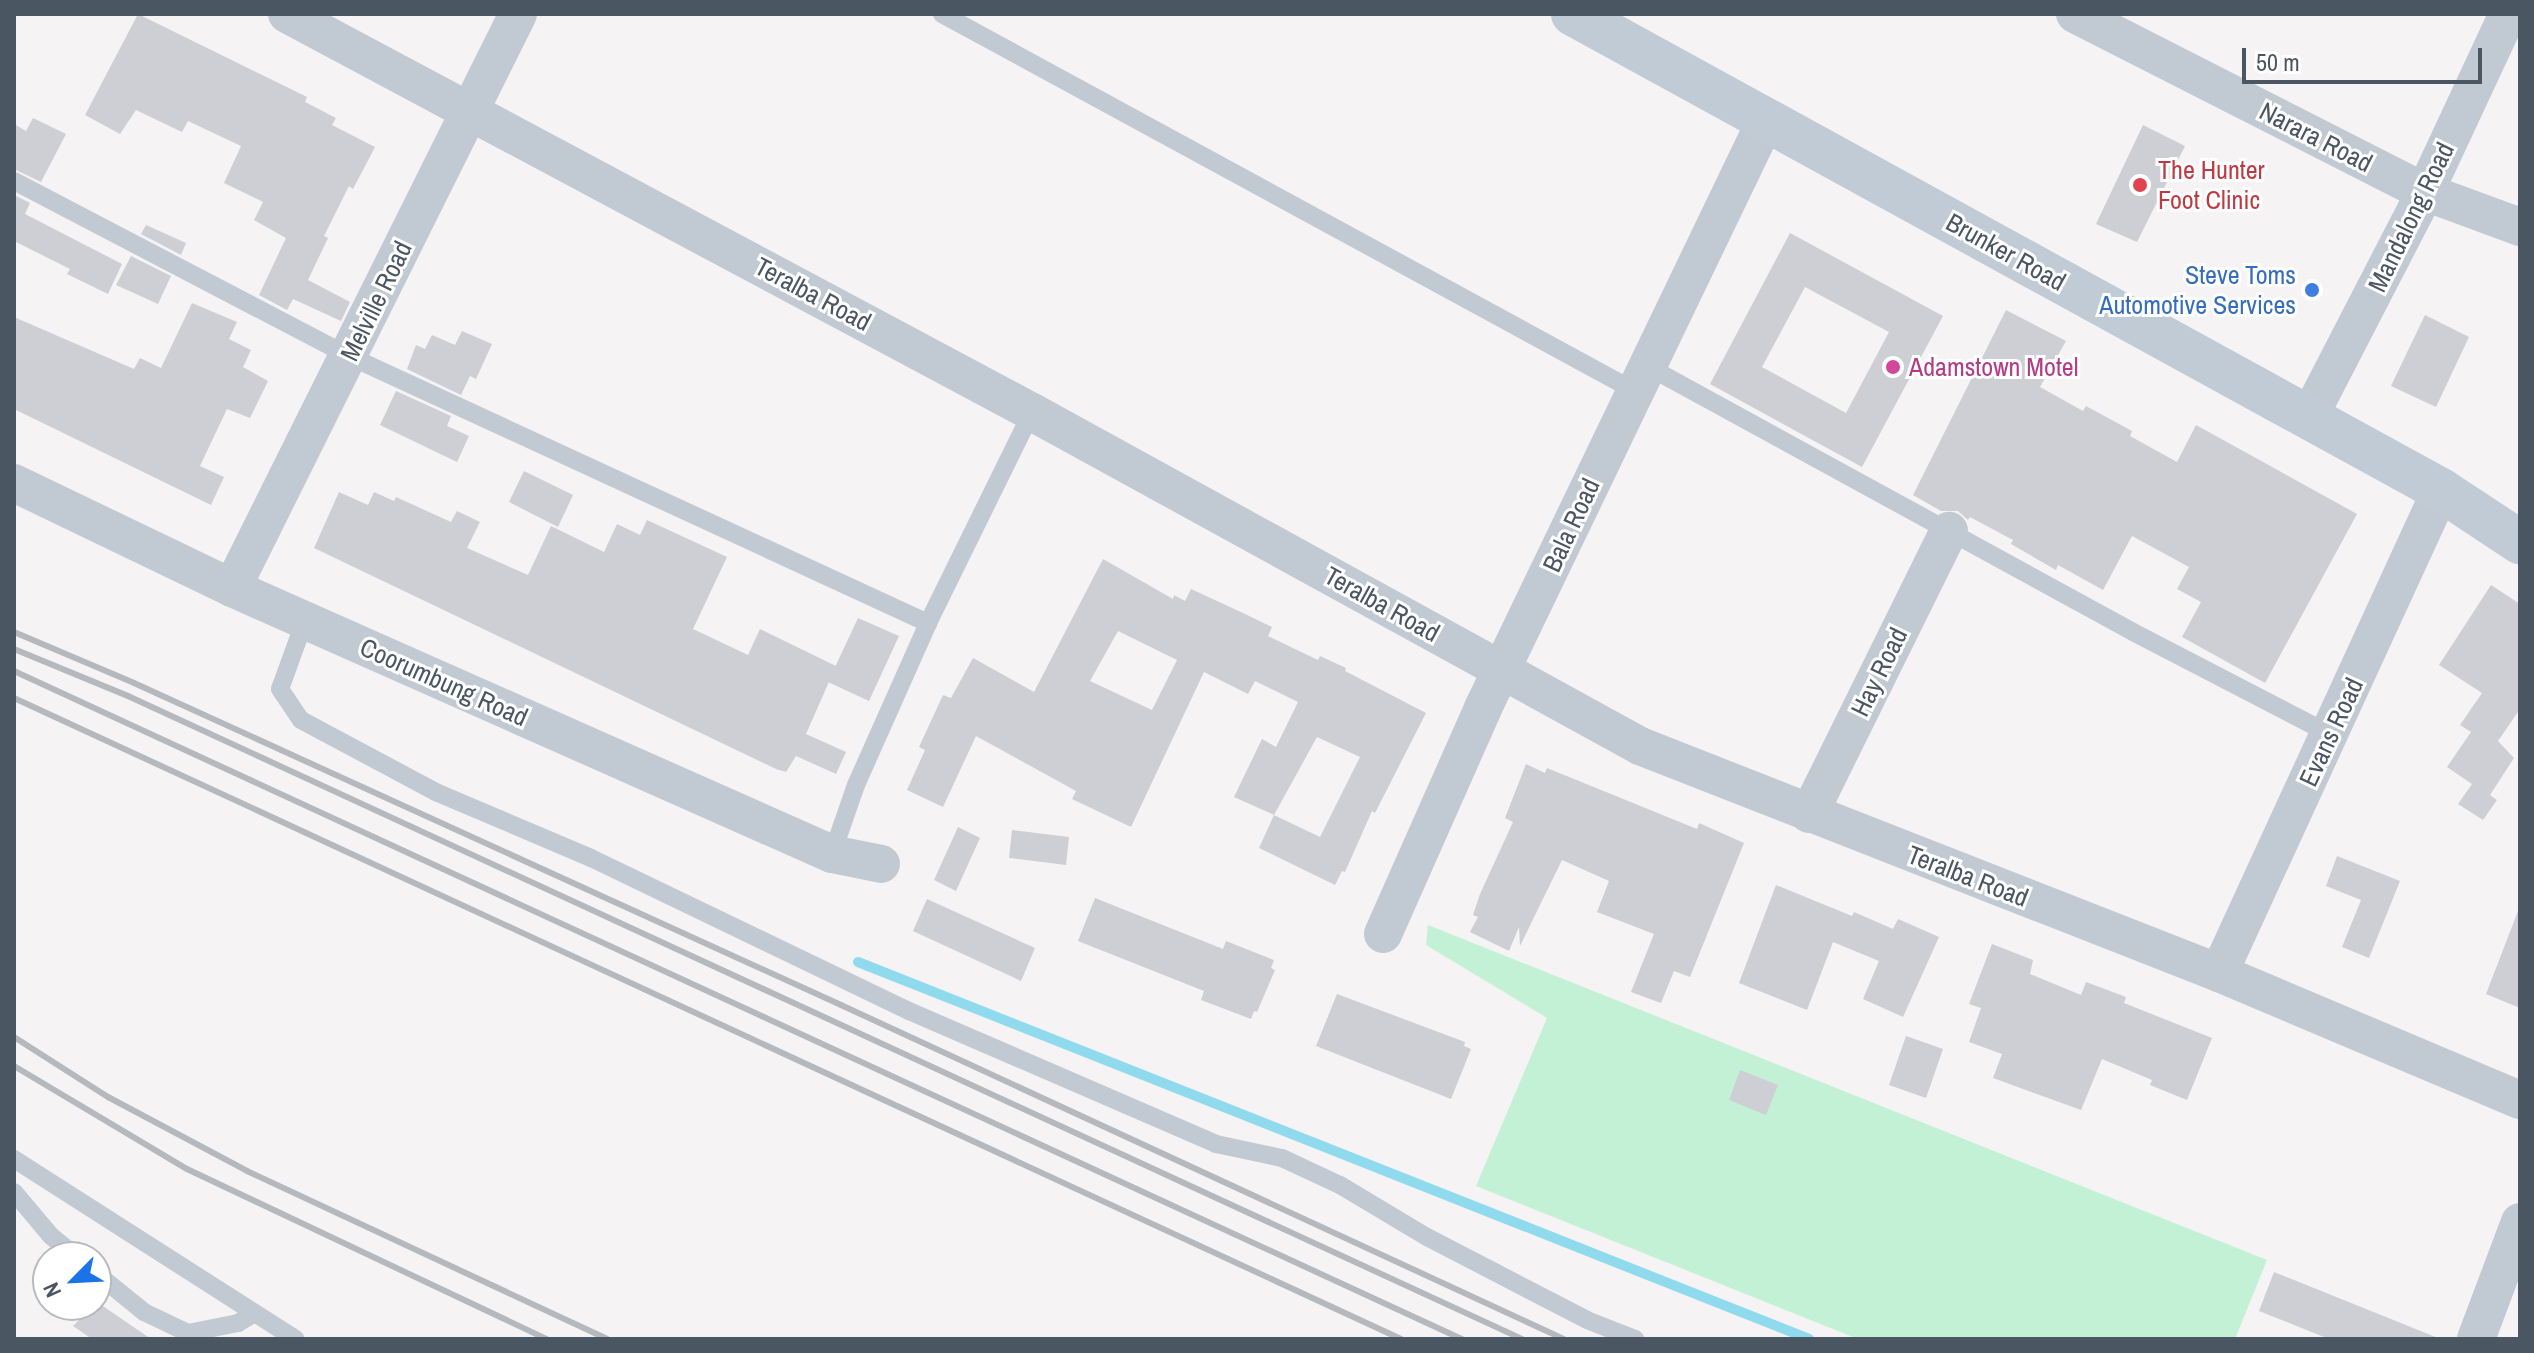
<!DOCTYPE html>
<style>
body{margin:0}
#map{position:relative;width:2534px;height:1353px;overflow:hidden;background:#f5f3f3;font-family:"Archivo Narrow",sans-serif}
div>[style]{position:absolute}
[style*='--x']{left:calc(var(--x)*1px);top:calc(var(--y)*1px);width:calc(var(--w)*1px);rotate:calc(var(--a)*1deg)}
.green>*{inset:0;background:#c3f1d5}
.stream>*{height:10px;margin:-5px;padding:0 5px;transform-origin:5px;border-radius:5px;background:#90daee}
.building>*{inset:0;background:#cdcfd5}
.service>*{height:18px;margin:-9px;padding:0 9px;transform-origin:9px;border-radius:9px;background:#c1cad2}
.minor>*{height:38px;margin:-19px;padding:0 19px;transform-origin:19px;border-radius:19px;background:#c1cad2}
.secondary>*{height:44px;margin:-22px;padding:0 22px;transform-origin:22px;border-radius:22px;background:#c1cbd6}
.rail>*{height:6px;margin:-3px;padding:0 3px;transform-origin:3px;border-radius:3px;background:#b5b8bd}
.dots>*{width:22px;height:22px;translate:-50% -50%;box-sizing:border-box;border:4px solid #fff;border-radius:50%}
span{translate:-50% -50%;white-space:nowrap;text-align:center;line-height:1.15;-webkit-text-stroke:6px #fff;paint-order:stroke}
.street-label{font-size:26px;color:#4a5661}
.health-label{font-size:26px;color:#be3a42}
.left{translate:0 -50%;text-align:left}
.shop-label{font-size:26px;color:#366cbe}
.right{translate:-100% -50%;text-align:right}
.hotel-label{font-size:26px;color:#b23c85}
.frame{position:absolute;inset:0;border:16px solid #4a5661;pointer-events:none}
.north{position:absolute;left:32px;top:1241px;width:80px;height:80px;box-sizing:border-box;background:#fff;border:2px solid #b7bbc0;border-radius:50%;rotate:246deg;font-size:22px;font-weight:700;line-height:32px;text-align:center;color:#4a5661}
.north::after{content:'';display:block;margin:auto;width:28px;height:36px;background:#1a73e8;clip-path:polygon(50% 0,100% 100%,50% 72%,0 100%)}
.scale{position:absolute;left:2242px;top:48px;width:240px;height:36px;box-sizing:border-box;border:4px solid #4a5661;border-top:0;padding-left:10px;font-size:24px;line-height:28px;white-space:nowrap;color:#4a5661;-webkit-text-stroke:6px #fff;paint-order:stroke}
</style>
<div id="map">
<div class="green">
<i style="clip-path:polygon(1428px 925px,2267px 1260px,2235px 1339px,1858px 1339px,1476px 1186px,1547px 1018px,1426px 945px)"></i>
</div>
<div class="stream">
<i style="--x:858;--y:962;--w:1023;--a:21.62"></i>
</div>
<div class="building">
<i style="clip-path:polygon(138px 14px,307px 97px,305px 102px,336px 118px,332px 125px,375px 147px,353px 189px,349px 186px,324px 236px,328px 238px,308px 280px,350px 302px,341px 321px,293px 299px,287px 310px,259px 295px,286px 238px,254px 220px,263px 202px,224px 183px,241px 146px,188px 121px,182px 132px,136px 110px,120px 134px,85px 115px)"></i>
<i style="clip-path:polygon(33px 118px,66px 134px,41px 182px,14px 169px,14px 124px,26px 131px)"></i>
<i style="clip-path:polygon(2143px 125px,2185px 146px,2137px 242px,2096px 224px)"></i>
<i style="clip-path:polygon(14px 195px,30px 203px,25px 214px,122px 264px,108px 294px,67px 274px,70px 269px,14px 241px)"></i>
<i style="clip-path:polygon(146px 225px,186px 243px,181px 255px,141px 234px)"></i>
<i style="clip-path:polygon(evenodd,1790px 233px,1943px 316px,1862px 467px,1710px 384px,1790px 233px,1805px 287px,1889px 332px,1846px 413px,1762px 367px,1805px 287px)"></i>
<i style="clip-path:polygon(131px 256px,171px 276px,158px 304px,116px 285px)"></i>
<i style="clip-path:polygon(192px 303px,237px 322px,229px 339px,251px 350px,243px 367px,268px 381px,250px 418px,227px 409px,200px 466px,224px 477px,211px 505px,14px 409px,14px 317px,134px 369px,140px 358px,161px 368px)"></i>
<i style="clip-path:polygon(2006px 310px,2066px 341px,2040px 387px,2083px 411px,2086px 406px,2132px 431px,2130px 436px,2177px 462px,2196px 425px,2357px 514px,2265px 683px,2182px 637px,2201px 602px,2177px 589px,2189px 567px,2132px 536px,2103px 590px,2058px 565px,2056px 570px,2011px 544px,2013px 540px,1970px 517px,1968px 520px,1958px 511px,1941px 511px,1913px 495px)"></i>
<i style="clip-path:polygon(2425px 315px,2469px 337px,2436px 407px,2391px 386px)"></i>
<i style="clip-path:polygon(462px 331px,492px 344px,476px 379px,470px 376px,461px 395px,407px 369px,416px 345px,425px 349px,432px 335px,455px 345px)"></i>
<i style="clip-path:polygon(396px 391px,451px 416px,447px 426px,469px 436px,457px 462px,380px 425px)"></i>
<i style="clip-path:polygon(524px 471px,573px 495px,558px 527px,509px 502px)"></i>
<i style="clip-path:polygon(339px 492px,368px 505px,374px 492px,394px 501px,396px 497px,451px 522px,457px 511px,480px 522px,467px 548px,528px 575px,551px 526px,604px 552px,617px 524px,640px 535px,647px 520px,727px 557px,693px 629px,748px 655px,760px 629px,836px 666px,806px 734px,846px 752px,836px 774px,796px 756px,786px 772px,776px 769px,314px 548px)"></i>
<i style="clip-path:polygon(evenodd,1103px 559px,1173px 599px,1174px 595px,1185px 601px,1191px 589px,1243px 613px,1272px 627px,1268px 636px,1318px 660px,1320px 656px,1346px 668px,1345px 671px,1426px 713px,1375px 813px,1372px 811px,1345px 872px,1342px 871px,1335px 885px,1259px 848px,1274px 815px,1320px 837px,1360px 757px,1317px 737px,1274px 815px,1234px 797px,1262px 739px,1276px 747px,1298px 702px,1255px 681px,1248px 694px,1204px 672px,1131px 827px,1072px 799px,1076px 791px,976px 736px,943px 807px,907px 790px,925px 750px,919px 747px,943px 695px,951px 698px,973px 658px,1034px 692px,1103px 559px,1118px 631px,1177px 660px,1152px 710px,1090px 681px,1118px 631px)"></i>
<i style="clip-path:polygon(2491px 585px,2520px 604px,2520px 709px,2498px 741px,2514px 758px,2490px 795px,2497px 800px,2483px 820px,2458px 804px,2472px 784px,2447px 767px,2471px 732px,2460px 725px,2482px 693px,2439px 665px)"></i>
<i style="clip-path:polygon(858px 618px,899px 636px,869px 701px,828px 682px)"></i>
<i style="clip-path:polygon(1526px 764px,1545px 773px,1547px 768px,1697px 829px,1699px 823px,1744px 843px,1690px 977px,1674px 971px,1661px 1003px,1631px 992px,1654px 934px,1597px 912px,1609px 881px,1562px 860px,1520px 946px,1519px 927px,1509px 951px,1470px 932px,1478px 917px,1473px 915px,1480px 894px,1513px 822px,1505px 818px)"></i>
<i style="clip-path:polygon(958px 827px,980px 838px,956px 891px,934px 880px)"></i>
<i style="clip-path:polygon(1012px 830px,1069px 837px,1066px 865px,1009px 858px)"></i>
<i style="clip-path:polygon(2337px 856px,2400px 881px,2369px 958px,2342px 947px,2361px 900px,2326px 886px)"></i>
<i style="clip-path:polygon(1776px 885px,1852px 916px,1854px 912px,1893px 929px,1898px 919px,1939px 937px,1903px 1017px,1863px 999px,1879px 961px,1833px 942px,1807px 1010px,1739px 983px)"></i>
<i style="clip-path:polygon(1095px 898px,1223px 949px,1226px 941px,1274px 960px,1271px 968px,1275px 970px,1257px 1012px,1254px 1011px,1251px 1019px,1201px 1000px,1204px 991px,1078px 941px)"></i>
<i style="clip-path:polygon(927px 899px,1035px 948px,1021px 981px,913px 931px)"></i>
<i style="clip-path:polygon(2518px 911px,2520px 912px,2520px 1008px,2486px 994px)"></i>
<i style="clip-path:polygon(1992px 944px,2033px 960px,2030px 974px,2081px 995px,2086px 982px,2126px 997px,2124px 1003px,2212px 1038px,2187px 1100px,2150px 1085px,2152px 1080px,2102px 1059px,2081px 1110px,1993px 1078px,2002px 1054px,1969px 1042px,1981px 1008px,1969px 1004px)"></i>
<i style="clip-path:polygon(1337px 994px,1465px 1042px,1464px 1046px,1471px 1049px,1451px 1099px,1316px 1046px)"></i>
<i style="clip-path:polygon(1906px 1036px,1943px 1049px,1926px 1098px,1889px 1085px)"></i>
<i style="clip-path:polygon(1740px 1070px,1778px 1085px,1766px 1115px,1729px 1100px)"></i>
<i style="clip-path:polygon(2274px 1272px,2438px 1338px,2438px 1339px,2329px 1339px,2259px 1311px)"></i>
<i style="clip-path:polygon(97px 1302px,151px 1339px,92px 1339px,73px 1326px)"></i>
</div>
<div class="service">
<i style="--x:942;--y:14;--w:789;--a:28.55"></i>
<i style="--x:14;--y:181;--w:378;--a:27.6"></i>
<i style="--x:349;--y:356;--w:638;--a:24.76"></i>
<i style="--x:1647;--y:366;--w:554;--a:28.69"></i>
<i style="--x:2133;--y:632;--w:222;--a:27.4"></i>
<i style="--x:305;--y:620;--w:73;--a:109.9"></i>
<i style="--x:280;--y:689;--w:37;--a:56"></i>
<i style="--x:301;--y:720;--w:155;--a:28.1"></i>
<i style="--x:438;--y:793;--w:166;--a:23"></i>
<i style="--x:591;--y:858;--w:353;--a:25.7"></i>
<i style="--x:909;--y:1011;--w:335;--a:23.4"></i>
<i style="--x:1216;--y:1144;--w:67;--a:12"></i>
<i style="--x:1282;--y:1158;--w:64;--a:25"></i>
<i style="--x:1340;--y:1185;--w:101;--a:30.9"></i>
<i style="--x:1427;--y:1237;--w:180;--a:27.4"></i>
<i style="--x:1587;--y:1320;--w:52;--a:21.6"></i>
<i style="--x:832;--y:854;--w:73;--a:-70.8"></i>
<i style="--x:856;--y:785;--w:177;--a:-66"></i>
<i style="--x:928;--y:623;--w:235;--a:-63.8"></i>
<i style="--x:14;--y:1159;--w:334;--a:32.6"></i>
<i style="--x:14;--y:1192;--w:57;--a:49.9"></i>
<i style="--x:51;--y:1236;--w:33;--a:39"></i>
<i style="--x:96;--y:1273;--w:62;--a:39.1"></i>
<i style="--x:144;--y:1312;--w:49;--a:25.5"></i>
<i style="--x:188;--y:1333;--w:51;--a:-11.3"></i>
<i style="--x:238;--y:1323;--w:17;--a:-31"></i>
</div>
<div class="minor">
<i style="--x:287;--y:14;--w:845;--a:28.11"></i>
<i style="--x:1032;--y:412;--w:694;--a:28.78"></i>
<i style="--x:1640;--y:746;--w:622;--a:21.41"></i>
<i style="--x:2219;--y:973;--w:327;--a:22.9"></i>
<i style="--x:2075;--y:14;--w:393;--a:27"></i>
<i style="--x:2425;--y:192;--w:101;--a:20.2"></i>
<i style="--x:2309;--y:417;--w:253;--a:-62.7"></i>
<i style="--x:2425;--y:192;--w:196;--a:-65"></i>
<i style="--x:14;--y:483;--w:242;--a:25.7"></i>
<i style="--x:232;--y:588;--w:656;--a:23.91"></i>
<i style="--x:832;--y:854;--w:50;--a:11.5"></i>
<i style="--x:232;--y:588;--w:641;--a:-63.51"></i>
<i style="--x:1809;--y:814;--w:316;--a:-63.7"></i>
<i style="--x:1383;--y:934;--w:247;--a:-66.1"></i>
<i style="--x:1483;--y:708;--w:653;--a:-64.3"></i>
<i style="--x:2219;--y:973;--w:532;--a:-65.32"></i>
<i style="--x:2476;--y:1339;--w:125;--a:-69.4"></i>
</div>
<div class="secondary">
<i style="--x:1573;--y:14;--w:990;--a:28.74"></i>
<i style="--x:2441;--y:490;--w:95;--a:33.4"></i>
</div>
<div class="rail">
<i style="--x:14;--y:632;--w:130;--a:23"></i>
<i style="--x:134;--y:683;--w:777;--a:24.49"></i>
<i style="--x:841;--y:1005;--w:796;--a:24.8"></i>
<i style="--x:14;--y:649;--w:123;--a:22.4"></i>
<i style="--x:128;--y:696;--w:1535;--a:24.76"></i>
<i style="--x:14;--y:671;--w:1595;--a:24.77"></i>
<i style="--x:14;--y:698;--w:1528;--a:24.8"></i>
<i style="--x:14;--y:1037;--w:112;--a:32.6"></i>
<i style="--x:108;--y:1097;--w:157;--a:28"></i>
<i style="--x:247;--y:1171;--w:397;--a:25"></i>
<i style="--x:14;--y:1066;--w:201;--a:30.8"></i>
<i style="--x:187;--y:1169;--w:398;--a:25.3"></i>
</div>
<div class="dots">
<i style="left:2140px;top:185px;background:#e0444e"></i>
<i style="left:2312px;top:290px;background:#3f7fe0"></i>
<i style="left:1893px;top:367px;background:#d1479c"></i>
</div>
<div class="street-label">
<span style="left:2316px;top:137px;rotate:27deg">Narara Road</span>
<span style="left:2411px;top:217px;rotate:-64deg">Mandalong Road</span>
<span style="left:2006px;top:252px;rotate:29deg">Brunker Road</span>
<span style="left:813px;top:294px;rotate:28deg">Teralba Road</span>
<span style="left:376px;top:301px;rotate:-64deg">Melville Road</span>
<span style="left:1571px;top:525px;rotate:-65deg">Bala Road</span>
<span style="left:1382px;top:604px;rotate:29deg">Teralba Road</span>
<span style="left:1879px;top:672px;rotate:-64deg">Hay Road</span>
<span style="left:444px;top:682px;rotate:24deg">Coorumbung Road</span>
<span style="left:2331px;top:732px;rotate:-65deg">Evans Road</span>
<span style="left:1968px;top:876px;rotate:21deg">Teralba Road</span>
</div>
<div class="health-label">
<span class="left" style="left:2158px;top:185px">The Hunter<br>Foot Clinic</span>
</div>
<div class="shop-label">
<span class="right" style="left:2296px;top:290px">Steve Toms<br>Automotive Services</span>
</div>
<div class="hotel-label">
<span class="left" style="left:1909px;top:367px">Adamstown Motel</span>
</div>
<div class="frame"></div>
<div class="north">N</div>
<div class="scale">50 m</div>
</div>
